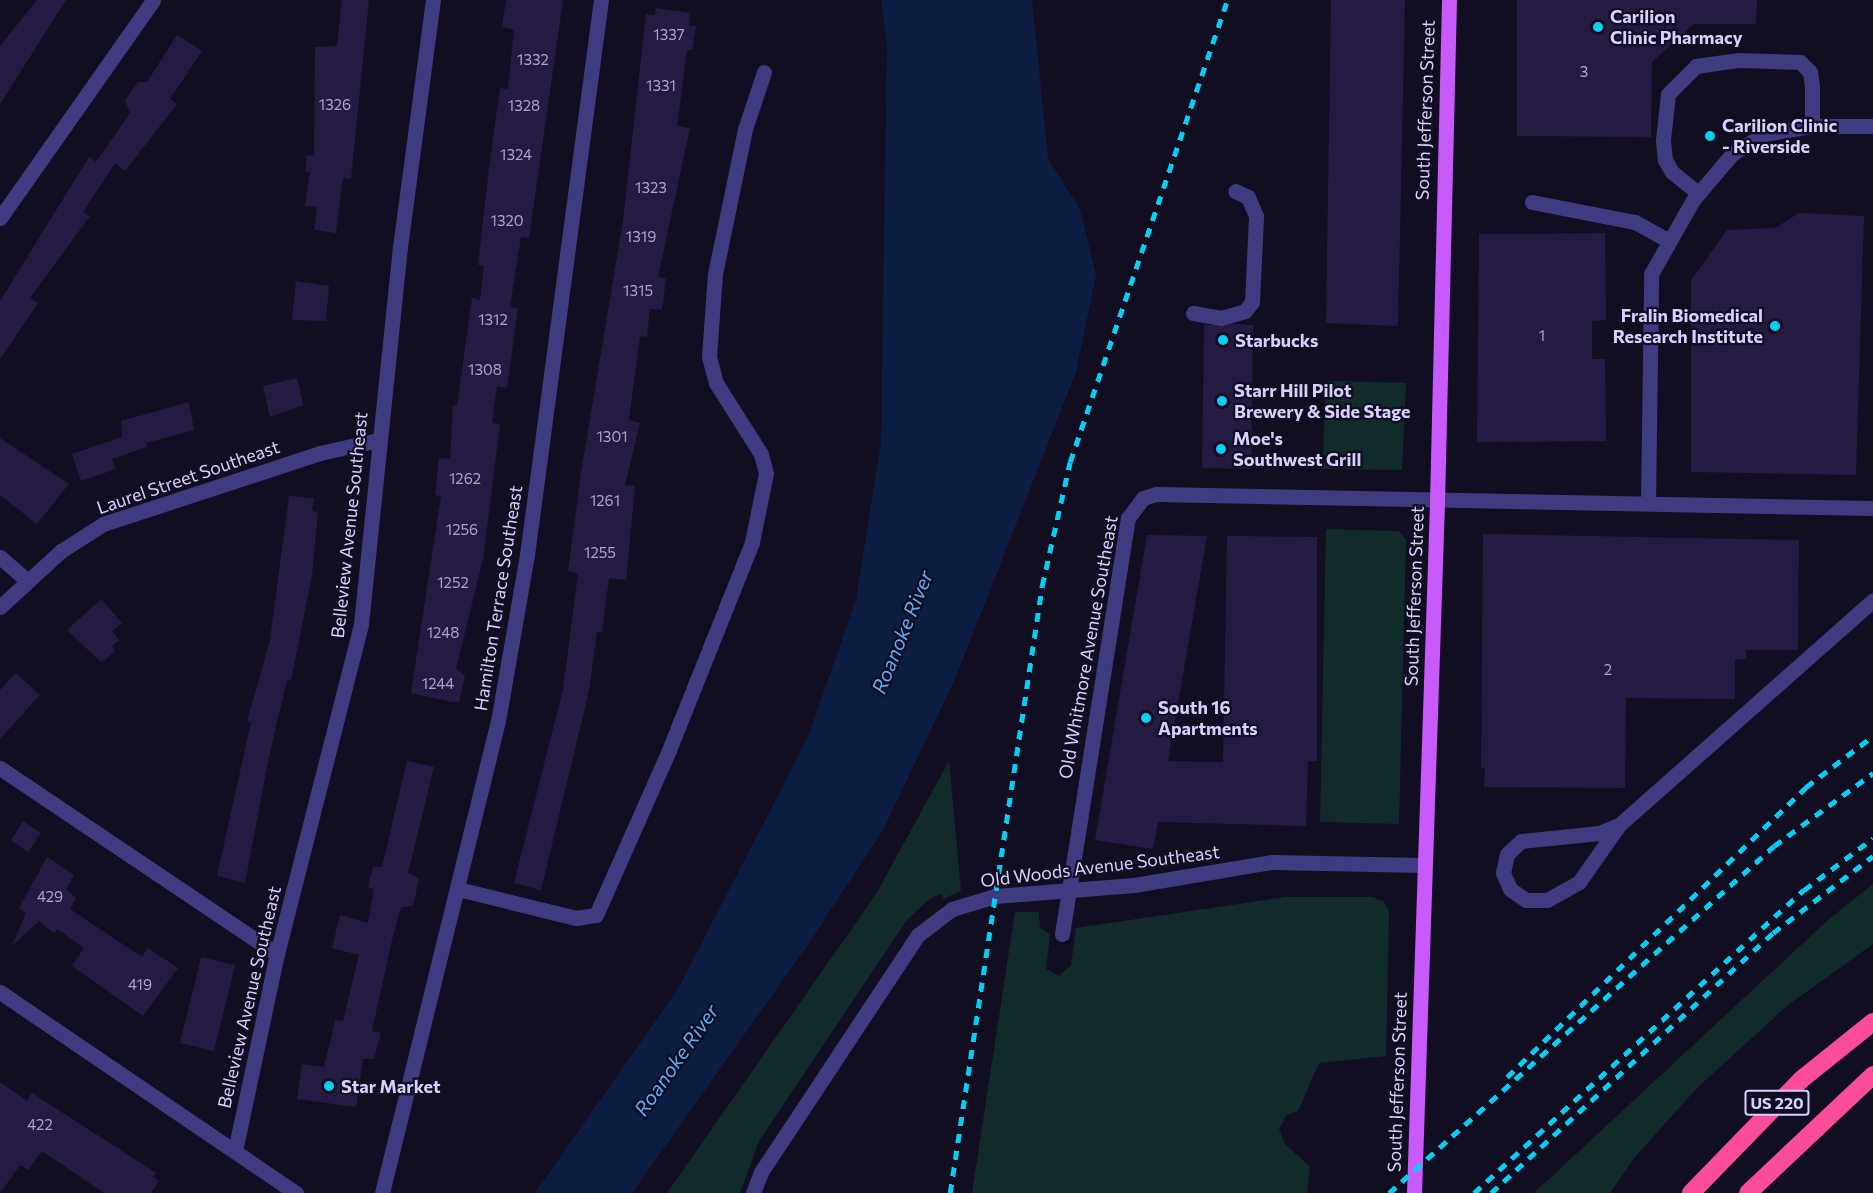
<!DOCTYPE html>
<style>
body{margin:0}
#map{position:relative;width:1873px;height:1193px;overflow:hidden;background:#120e22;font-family:Commissioner,sans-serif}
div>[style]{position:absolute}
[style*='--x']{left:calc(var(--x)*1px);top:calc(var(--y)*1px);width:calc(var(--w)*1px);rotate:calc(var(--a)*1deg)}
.green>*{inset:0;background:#112b2b}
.water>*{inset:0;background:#0c1d42}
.building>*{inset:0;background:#251a42}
.minor>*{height:15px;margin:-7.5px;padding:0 7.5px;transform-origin:7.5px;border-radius:7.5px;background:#403a80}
.major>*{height:15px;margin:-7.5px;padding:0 7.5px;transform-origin:7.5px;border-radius:7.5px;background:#c859fb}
.highway>*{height:18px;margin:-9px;padding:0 9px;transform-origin:9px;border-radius:9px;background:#fb4d97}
.rail>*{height:4.5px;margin-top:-2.25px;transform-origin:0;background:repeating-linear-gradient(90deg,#05cff4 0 9px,transparent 0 17px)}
.dots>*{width:16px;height:16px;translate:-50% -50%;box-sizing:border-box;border:3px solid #120e22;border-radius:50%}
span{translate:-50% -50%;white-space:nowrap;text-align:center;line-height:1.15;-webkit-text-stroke:4.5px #120e22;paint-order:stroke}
.number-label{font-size:15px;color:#aaa2cf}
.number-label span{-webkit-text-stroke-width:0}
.shield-label span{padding:2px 4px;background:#120e22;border:2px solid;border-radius:4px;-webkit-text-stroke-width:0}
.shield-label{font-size:16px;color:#d7d0fe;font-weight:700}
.poi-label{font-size:18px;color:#d7d0fe;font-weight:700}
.left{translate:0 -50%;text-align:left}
.right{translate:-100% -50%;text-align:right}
.street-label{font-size:18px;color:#d7d0fe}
.water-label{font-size:20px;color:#60abfb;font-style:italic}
</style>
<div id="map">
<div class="green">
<i style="clip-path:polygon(1325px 381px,1406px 383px,1402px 470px,1323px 469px)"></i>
<i style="clip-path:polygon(1326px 529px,1399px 531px,1406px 540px,1399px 824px,1320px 822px)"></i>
<i style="clip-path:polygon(949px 761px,961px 890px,944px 899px,941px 893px,928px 900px,906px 921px,759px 1141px,740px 1193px,667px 1193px,876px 894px)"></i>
<i style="clip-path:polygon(1873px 884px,1873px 944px,1788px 1005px,1697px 1088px,1635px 1157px,1610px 1193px,1534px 1193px,1828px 920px)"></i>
<i style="clip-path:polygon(1286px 897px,1372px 897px,1384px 902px,1389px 911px,1386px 1056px,1319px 1063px,1298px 1111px,1286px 1116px,1279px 1129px,1285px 1144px,1310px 1167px,1307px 1193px,972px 1193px,1015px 912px,1039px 912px,1040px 928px,1050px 934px,1046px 969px,1059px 976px,1071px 965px,1076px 928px)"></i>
</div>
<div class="water">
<i style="clip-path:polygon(881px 0,1032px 0,1048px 159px,1080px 209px,1096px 275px,1076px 372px,955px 679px,883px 830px,809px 943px,632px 1193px,535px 1193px,678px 989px,808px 737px,856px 600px,881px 442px,887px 45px)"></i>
</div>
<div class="building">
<i style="clip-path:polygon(37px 0,66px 0,0 104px,0 46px)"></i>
<i style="clip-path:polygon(342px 0,369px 0,351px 179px,343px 178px,336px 233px,314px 230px,317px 207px,305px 206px,310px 172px,305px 172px,307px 155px,314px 156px,315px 47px,337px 46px)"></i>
<i style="clip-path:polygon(506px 0,563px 0,529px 238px,521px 237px,510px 307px,518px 308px,507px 388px,497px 386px,492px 423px,500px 424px,483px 559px,456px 669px,465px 676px,459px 702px,452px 702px,411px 693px,441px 496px,435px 495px,439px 458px,450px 459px,453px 405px,457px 406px,472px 298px,480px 300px,484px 265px,478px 265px,489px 168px,500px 88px,508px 89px,514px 30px,502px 27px)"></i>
<i style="clip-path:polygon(1331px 0,1405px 0,1398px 326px,1326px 323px)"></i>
<i style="clip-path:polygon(1517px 0,1757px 0,1756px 24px,1694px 24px,1652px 62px,1651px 137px,1517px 136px)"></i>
<i style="clip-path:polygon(656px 8px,690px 13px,689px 26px,696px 26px,692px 50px,687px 50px,677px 126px,690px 128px,658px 277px,666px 279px,662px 310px,650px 309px,647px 337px,640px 336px,629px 420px,640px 423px,625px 485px,635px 486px,626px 580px,609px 578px,602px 633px,597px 632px,589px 691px,541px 890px,514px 883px,563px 689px,578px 574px,568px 571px,581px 473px,623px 221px,646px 14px,655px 15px)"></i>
<i style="clip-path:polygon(177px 35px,202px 51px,170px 99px,177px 104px,125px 171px,115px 163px,83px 212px,90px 216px,30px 298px,38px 303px,0 359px,0 301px,89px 157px,96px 162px,130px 113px,125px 100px,138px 82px,147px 82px)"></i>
<i style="clip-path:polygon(1799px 213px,1864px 216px,1856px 475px,1691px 472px,1691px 280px,1727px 230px,1775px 228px)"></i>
<i style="clip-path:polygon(1605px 233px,1606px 320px,1592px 321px,1592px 359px,1605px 359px,1606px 441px,1477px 442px,1479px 234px)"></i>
<i style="clip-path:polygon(296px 281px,329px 286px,326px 321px,292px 320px)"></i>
<i style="clip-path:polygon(1234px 324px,1253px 325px,1251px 469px,1202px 468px,1204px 325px)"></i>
<i style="clip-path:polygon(297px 378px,303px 405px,270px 417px,263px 386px)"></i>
<i style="clip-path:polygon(189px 402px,194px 430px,146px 443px,147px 447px,112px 459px,116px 469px,81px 481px,72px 454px,122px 437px,121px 421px)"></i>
<i style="clip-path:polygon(0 438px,69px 484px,37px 524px,0 495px)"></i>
<i style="clip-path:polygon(289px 496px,314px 498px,312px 511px,318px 512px,312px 575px,291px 681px,287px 680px,268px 761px,245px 883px,217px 876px,251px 722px,247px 721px,270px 640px)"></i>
<i style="clip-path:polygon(1483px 534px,1799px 540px,1798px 650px,1746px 650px,1746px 659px,1735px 659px,1735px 699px,1626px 698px,1625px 788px,1484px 787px,1485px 768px,1481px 768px)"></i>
<i style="clip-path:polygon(1147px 535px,1207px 536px,1168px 761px,1223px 762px,1227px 536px,1317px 537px,1317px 761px,1308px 761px,1306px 826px,1158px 822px,1153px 849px,1095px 840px)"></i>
<i style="clip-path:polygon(101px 599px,122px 623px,112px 631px,119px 640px,112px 646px,115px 651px,102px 663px,67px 630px)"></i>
<i style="clip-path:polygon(16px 673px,40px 695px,0 739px,0 690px)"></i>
<i style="clip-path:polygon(407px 761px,434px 767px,408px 873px,419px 879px,413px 906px,401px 907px,392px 940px,372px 1031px,381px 1033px,374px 1059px,363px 1059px,356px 1107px,297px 1099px,302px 1064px,324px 1067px,335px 1020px,343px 1021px,359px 955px,332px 948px,340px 915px,368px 923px,374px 889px,368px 887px,373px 867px,382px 867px)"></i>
<i style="clip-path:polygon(23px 821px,41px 833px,28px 852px,11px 840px)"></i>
<i style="clip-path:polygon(47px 857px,74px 875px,66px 889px,76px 898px,70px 909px,142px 957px,148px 948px,178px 968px,143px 1016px,72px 966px,84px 948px,57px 929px,54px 933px,39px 921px,12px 946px,26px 913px,19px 908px)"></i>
<i style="clip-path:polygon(201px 957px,235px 965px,214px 1051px,180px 1043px)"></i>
<i style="clip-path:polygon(0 1082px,27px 1101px,32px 1093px,156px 1173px,153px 1177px,159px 1181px,151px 1193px,104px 1193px,42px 1151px,28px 1170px,20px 1165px,0 1193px)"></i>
</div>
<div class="minor">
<i style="--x:1698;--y:193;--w:33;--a:-141"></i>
<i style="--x:1672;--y:172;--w:14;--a:-120"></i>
<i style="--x:1665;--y:160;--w:20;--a:-96"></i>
<i style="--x:1663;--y:140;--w:46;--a:-83.8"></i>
<i style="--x:1668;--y:94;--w:40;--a:-45"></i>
<i style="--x:1696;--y:66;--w:42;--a:-8.1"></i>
<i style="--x:1738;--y:60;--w:62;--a:1.8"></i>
<i style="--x:1800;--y:62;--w:14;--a:45"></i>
<i style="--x:1810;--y:72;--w:14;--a:82"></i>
<i style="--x:1812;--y:86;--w:40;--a:90"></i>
<i style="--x:1532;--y:202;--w:105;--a:11"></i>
<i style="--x:1635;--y:222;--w:39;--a:29"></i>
<i style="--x:0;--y:218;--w:266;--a:-54.9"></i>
<i style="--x:1193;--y:313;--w:28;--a:10"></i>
<i style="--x:1221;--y:318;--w:25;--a:-16"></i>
<i style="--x:1245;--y:311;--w:11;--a:-52"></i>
<i style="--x:1252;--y:302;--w:86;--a:-87.3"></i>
<i style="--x:1256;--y:216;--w:21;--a:-113"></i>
<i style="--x:1248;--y:197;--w:14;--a:-155"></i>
<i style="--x:1648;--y:503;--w:229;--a:-89.2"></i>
<i style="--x:1651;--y:274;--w:85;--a:-60.4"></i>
<i style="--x:1693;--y:200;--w:60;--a:-49.7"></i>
<i style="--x:1732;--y:154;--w:38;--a:-32"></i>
<i style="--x:1764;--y:134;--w:49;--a:-9.5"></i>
<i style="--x:1812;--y:126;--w:61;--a:0"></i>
<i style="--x:0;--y:557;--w:37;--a:41"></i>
<i style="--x:0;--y:607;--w:83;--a:-42.6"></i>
<i style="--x:61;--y:551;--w:50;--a:-32.7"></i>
<i style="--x:103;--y:524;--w:228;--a:-18.1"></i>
<i style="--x:320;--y:453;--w:59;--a:-12.6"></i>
<i style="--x:0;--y:768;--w:334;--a:33.9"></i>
<i style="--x:1619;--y:825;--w:22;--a:158"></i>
<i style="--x:1599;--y:833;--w:78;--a:174.1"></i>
<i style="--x:1521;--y:841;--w:19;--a:137"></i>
<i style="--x:1507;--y:854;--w:19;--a:102"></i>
<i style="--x:1503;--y:873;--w:17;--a:66"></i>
<i style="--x:1510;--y:889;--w:19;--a:35"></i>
<i style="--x:1526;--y:900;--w:21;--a:0"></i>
<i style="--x:1547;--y:900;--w:37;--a:-29"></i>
<i style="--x:1579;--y:882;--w:70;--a:-54.9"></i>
<i style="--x:1619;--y:825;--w:339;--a:-41.5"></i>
<i style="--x:458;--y:889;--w:122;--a:13.8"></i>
<i style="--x:576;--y:918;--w:20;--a:-9"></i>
<i style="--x:596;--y:915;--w:180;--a:-66.1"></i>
<i style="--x:669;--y:750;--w:224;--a:-68.2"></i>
<i style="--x:752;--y:542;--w:70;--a:-78.5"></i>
<i style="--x:766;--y:473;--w:20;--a:-105"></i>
<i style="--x:761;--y:454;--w:84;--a:-122.4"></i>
<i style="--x:716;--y:383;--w:27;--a:-105"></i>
<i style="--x:709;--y:357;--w:83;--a:-85.9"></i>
<i style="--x:715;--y:274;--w:148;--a:-78.3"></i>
<i style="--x:745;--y:129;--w:60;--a:-71.6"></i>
<i style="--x:1062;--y:934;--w:421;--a:-81"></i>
<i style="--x:1128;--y:518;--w:25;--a:-53"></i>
<i style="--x:1143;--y:498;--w:14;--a:-17"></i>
<i style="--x:1156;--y:494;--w:717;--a:1.12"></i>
<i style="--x:0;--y:992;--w:358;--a:34.2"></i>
<i style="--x:235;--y:1151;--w:201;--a:-78"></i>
<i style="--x:277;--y:954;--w:341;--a:-75.7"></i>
<i style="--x:361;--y:624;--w:379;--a:-84.1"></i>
<i style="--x:400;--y:247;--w:249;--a:-82.4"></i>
<i style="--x:382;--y:1193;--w:486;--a:-76.2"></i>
<i style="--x:498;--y:721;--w:169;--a:-80.1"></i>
<i style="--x:527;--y:555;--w:560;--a:-82.41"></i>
<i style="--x:753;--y:1193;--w:22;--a:-69"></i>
<i style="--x:761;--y:1172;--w:284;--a:-56.5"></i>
<i style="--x:918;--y:935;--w:43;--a:-37.4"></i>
<i style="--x:952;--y:909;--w:45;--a:-16.8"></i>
<i style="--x:995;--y:896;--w:139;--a:-4.5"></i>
<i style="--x:1134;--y:885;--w:139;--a:-9.5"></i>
<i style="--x:1271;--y:862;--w:152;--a:1.1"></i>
</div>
<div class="major">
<i style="--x:1414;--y:1193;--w:691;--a:-88.09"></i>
<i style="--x:1437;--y:502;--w:502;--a:-88.63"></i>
</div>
<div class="highway">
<i style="--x:1691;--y:1193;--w:159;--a:-45.8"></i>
<i style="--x:1802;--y:1079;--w:91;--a:-38.8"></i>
<i style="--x:1748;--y:1193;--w:172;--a:-43.3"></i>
</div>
<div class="rail">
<i style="--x:1507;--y:1077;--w:417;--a:-44.1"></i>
<i style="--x:1806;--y:787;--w:84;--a:-37.3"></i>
<i style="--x:950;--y:1193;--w:614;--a:-81.38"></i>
<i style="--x:1042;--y:586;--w:127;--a:-77.3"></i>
<i style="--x:1070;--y:462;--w:488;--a:-71.2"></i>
<i style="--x:1389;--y:1193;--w:518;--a:-42.03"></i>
<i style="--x:1774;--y:846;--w:123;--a:-36.4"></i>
<i style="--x:1474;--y:1193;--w:448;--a:-42.6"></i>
<i style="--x:1804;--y:890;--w:86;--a:-37"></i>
<i style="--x:1491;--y:1193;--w:384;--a:-42.7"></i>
<i style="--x:1773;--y:933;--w:126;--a:-37.6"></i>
</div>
<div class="dots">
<i style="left:1598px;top:27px;background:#05cff4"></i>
<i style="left:1710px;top:136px;background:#05cff4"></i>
<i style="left:1775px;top:326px;background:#05cff4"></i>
<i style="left:1223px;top:340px;background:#05cff4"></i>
<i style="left:1222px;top:401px;background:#05cff4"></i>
<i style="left:1221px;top:449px;background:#05cff4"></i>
<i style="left:1146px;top:718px;background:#05cff4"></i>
<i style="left:329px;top:1086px;background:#05cff4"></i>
</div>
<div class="number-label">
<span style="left:669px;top:35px">1337</span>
<span style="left:533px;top:60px">1332</span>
<span style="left:1584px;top:72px">3</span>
<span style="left:661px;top:86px">1331</span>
<span style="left:335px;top:105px">1326</span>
<span style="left:524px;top:106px">1328</span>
<span style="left:516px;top:155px">1324</span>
<span style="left:651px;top:188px">1323</span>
<span style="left:507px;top:221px">1320</span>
<span style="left:641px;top:237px">1319</span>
<span style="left:638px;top:291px">1315</span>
<span style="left:493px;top:320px">1312</span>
<span style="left:1542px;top:336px">1</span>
<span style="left:485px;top:370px">1308</span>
<span style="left:612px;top:437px">1301</span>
<span style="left:465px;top:479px">1262</span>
<span style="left:605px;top:501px">1261</span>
<span style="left:462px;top:530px">1256</span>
<span style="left:600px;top:553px">1255</span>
<span style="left:453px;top:583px">1252</span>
<span style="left:443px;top:633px">1248</span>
<span style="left:1608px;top:670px">2</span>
<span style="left:438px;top:684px">1244</span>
<span style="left:50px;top:897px">429</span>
<span style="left:140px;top:985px">419</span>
<span style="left:40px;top:1125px">422</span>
</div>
<div class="shield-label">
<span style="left:1777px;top:1103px">US 220</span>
</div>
<div class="poi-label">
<span class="left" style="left:1610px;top:27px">Carilion<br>Clinic Pharmacy</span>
<span class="left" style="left:1722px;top:136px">Carilion Clinic<br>- Riverside</span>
<span class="right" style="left:1763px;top:326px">Fralin Biomedical<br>Research Institute</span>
<span class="left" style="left:1235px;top:340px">Starbucks</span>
<span class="left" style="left:1234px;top:401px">Starr Hill Pilot<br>Brewery &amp; Side Stage</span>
<span class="left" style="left:1233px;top:449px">Moe's<br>Southwest Grill</span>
<span class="left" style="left:1158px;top:718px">South 16<br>Apartments</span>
<span class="left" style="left:341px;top:1086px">Star Market</span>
</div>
<div class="street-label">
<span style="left:1425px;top:110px;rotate:-88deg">South Jefferson Street</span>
<span style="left:188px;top:477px;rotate:-19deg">Laurel Street Southeast</span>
<span style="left:349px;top:525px;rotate:-84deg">Belleview Avenue Southeast</span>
<span style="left:1414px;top:596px;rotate:-88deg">South Jefferson Street</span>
<span style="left:498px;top:598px;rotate:-81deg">Hamilton Terrace Southeast</span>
<span style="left:1088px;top:647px;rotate:-80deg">Old Whitmore Avenue Southeast</span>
<span style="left:1100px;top:866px;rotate:-7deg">Old Woods Avenue Southeast</span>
<span style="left:249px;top:997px;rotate:-77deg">Belleview Avenue Southeast</span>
<span style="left:1397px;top:1082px;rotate:-88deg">South Jefferson Street</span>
</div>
<div class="water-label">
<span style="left:902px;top:632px;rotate:-68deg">Roanoke River</span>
<span style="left:676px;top:1060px;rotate:-55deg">Roanoke River</span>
</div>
</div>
